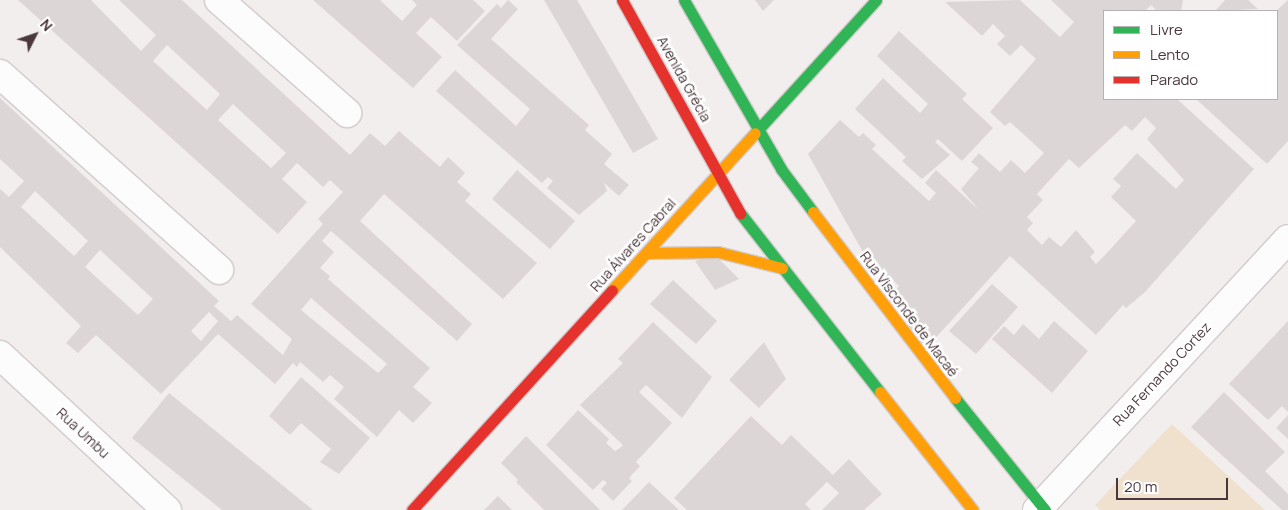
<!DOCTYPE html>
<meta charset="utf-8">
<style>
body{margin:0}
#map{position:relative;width:1288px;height:510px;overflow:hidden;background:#f3eeee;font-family:Manrope,sans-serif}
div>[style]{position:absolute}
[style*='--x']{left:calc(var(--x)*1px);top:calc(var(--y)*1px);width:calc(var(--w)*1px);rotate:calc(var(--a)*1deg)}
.green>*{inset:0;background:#efe1cd}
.building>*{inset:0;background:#ddd6d7}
.roads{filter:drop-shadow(1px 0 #d2cbcc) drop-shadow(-1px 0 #d2cbcc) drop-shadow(0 1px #d2cbcc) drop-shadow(0 -1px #d2cbcc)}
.street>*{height:28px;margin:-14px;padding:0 14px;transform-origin:14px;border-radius:14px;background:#fdfcfc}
.fast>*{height:11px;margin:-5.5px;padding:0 5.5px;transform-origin:5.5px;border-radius:5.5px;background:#30b455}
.slow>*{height:11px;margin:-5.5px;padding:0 5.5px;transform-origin:5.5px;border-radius:5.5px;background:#ff9f0a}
.jam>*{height:11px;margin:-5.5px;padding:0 5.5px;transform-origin:5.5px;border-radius:5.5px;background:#e5322d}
span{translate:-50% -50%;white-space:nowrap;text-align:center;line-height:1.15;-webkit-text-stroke:5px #fff;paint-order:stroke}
.street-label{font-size:14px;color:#4b383c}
.legend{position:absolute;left:1103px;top:10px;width:175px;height:90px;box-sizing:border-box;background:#fff;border:1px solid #b7afb1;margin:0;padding:6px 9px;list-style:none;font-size:15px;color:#4b383c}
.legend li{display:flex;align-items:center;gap:10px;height:25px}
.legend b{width:25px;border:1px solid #b7afb1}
.north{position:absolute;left:10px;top:10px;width:50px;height:50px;-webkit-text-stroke:4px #fff;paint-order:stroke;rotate:49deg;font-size:14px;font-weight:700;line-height:20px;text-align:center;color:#4b383c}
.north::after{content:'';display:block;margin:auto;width:18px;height:22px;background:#4b383c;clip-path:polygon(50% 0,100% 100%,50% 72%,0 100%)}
.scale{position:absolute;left:1116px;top:478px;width:112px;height:22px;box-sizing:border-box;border:2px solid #4b383c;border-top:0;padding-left:6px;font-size:15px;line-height:18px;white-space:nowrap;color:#4b383c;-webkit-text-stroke:4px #fff;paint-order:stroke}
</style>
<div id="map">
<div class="green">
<i style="clip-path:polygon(1172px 424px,1265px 510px,1100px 510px,1095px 505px)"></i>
</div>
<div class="building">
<i style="clip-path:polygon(evenodd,18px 0,91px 0,141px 51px,156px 35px,119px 0,182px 0,350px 155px,370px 133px,385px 146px,399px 131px,440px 167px,448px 157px,465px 173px,457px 182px,471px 194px,465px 201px,537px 263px,503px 299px,384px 194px,360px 221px,472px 324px,457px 341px,331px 231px,322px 241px,334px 252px,320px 268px,330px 276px,328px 279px,430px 368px,413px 387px,432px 403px,413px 423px,399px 410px,377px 437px,334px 399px,344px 387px,330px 375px,323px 382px,300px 362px,297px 367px,293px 363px,275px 384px,218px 334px,161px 394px,96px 335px,78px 353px,66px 343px,81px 326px,0 247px,0 189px,9px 197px,24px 181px,0 159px,0 98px,219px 301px,214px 306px,231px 321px,237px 315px,283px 355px,292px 339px,251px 304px,323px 224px,318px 219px,343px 192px,330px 180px,323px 187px,297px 163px,282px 179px,307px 202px,278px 234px,18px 0,167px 45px,220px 94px,207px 110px,153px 61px,167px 45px,18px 0,233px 104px,286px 153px,271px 168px,218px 120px,233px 104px,18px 0,35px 191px,88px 241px,74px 256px,21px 207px,35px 191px,18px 0,100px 250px,153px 299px,138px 315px,85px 267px,100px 250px,18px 0,311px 298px,387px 364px,378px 373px,301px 310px,311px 298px,18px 0,209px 312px,218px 321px,201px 341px,191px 331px,209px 312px)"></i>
<i style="clip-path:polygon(313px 0,380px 0,402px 21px,417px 5px,412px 0,473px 0,485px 11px,457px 41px,431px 17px,416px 33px,442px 57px,413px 88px)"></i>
<i style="clip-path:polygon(508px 0,518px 9px,491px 39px,589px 125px,585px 130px,612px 154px,604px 164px,629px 185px,619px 196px,604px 183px,607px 191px,579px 215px,547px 188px,553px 181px,548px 177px,542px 183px,436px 91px,455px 70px,516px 126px,530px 109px,457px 45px,497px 4px,501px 8px)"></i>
<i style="clip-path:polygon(544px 0,577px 0,658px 139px,633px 153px)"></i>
<i style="clip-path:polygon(755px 0,774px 0,763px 11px)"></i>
<i style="clip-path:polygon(evenodd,1020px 0,1060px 37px,1074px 22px,1051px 0,1183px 0,1181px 11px,1157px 11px,1151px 5px,1145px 11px,1104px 11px,1104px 99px,1177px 99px,1254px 169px,1145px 292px,1126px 308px,1123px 305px,1096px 335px,1010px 256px,921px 354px,889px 298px,899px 286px,872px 261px,869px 263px,808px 154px,840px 120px,859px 137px,863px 133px,876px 145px,872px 149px,929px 201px,936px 193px,925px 183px,936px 170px,979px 210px,961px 189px,979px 168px,971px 162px,979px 153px,1000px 172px,1011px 160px,1025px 173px,1044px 153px,1010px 122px,1005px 126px,990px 112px,1036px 59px,1021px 45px,1010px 56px,997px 44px,1005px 36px,993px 24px,982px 36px,945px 2px,1020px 0,1145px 117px,1156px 128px,1147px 139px,1184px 180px,1176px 189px,1137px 153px,1113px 179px,1121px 186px,1111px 197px,1136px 221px,1104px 256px,1096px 264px,1090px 257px,1095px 252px,1076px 230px,1061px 247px,1049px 237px,1042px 245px,1027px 230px,1033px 223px,1027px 217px,1043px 200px,1037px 194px,1069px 159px,1079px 168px,1125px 125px,1132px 131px,1145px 117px)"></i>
<i style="clip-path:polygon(1225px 0,1248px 0,1258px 9px,1215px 11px)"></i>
<i style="clip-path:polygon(1288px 0,1288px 141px,1267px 164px,1196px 99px,1277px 99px,1277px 10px)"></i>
<i style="clip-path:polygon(899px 31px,967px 94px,962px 99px,993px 128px,962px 161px,938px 139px,935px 142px,950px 155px,922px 179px,902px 161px,906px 157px,855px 109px,883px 78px,920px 113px,928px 104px,877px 56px)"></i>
<i style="clip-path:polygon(517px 170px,575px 221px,550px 249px,492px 199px)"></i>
<i style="clip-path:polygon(716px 256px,739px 279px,715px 290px,695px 261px)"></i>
<i style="clip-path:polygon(673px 280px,717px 321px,696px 344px,650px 304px)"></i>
<i style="clip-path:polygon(992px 284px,1018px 307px,976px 354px,949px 331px)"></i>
<i style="clip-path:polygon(1054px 321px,1088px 351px,1052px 393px,992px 339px,1004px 326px,1014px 335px,1023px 324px,1039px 339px)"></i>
<i style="clip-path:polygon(1288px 321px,1288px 412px,1282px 406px,1268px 420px,1229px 384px)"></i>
<i style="clip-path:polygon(653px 322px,712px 377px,682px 418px,646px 385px,639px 392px,672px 423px,636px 462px,640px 466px,629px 478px,632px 481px,613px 501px,601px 489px,607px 483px,603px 480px,593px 490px,546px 445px,578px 410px,609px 439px,606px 443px,615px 451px,620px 448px,623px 445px,580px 405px,623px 363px,618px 359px)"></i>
<i style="clip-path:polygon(764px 342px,786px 379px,759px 408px,729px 380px)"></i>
<i style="clip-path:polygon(301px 377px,370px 438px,339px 474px,320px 462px,331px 449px,301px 423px,290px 435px,269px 416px)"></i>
<i style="clip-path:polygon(1224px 392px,1285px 452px,1265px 471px,1288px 494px,1288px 510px,1282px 510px,1191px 427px)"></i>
<i style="clip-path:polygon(169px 393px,313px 510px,222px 510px,132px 438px)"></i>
<i style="clip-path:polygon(1288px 415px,1288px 439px,1276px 428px)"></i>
<i style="clip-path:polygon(751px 416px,782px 445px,791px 435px,833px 475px,849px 459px,882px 494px,864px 510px,822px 510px,839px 493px,827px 482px,805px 504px,811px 510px,687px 510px,674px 498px)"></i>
<i style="clip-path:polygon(526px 436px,600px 510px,544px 510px,516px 482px,518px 480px,501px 463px)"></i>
<i style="clip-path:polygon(649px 482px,679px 510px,622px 510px)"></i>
<i style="clip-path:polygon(498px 496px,512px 510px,484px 510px)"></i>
</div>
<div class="roads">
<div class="street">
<i style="--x:219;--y:0;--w:171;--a:41.4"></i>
<i style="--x:0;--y:74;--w:294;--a:41.8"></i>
<i style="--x:0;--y:355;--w:228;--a:42.9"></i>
<i style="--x:1037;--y:510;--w:369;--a:-47.2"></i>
</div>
<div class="fast">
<i style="--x:684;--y:0;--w:195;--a:60.1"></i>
<i style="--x:781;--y:169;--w:54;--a:53.3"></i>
<i style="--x:755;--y:133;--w:180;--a:-47.7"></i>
<i style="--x:740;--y:213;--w:227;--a:52"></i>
<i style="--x:955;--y:398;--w:144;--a:51.2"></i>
</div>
<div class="slow">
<i style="--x:813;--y:212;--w:234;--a:52.6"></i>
<i style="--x:646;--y:253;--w:72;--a:-0.8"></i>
<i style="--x:718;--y:252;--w:66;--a:14"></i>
<i style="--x:612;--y:290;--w:212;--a:-47.7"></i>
<i style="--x:880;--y:392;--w:150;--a:51.8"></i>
</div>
<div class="jam">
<i style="--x:622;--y:0;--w:244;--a:61"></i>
<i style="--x:412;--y:510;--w:297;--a:-47.7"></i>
</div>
</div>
<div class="street-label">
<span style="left:684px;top:79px;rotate:61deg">Avenida Grécia</span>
<span style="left:633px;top:245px;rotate:-48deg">Rua Álvares Cabral</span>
<span style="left:909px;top:314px;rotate:53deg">Rua Visconde de Macaé</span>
<span style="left:1162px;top:374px;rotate:-47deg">Rua Fernando Cortez</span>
<span style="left:83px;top:433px;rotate:43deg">Rua Umbu</span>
</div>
<ul class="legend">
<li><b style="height:6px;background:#30b455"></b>Livre</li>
<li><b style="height:6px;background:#ff9f0a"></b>Lento</li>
<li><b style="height:6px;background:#e5322d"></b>Parado</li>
</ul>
<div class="north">N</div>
<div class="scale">20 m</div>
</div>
